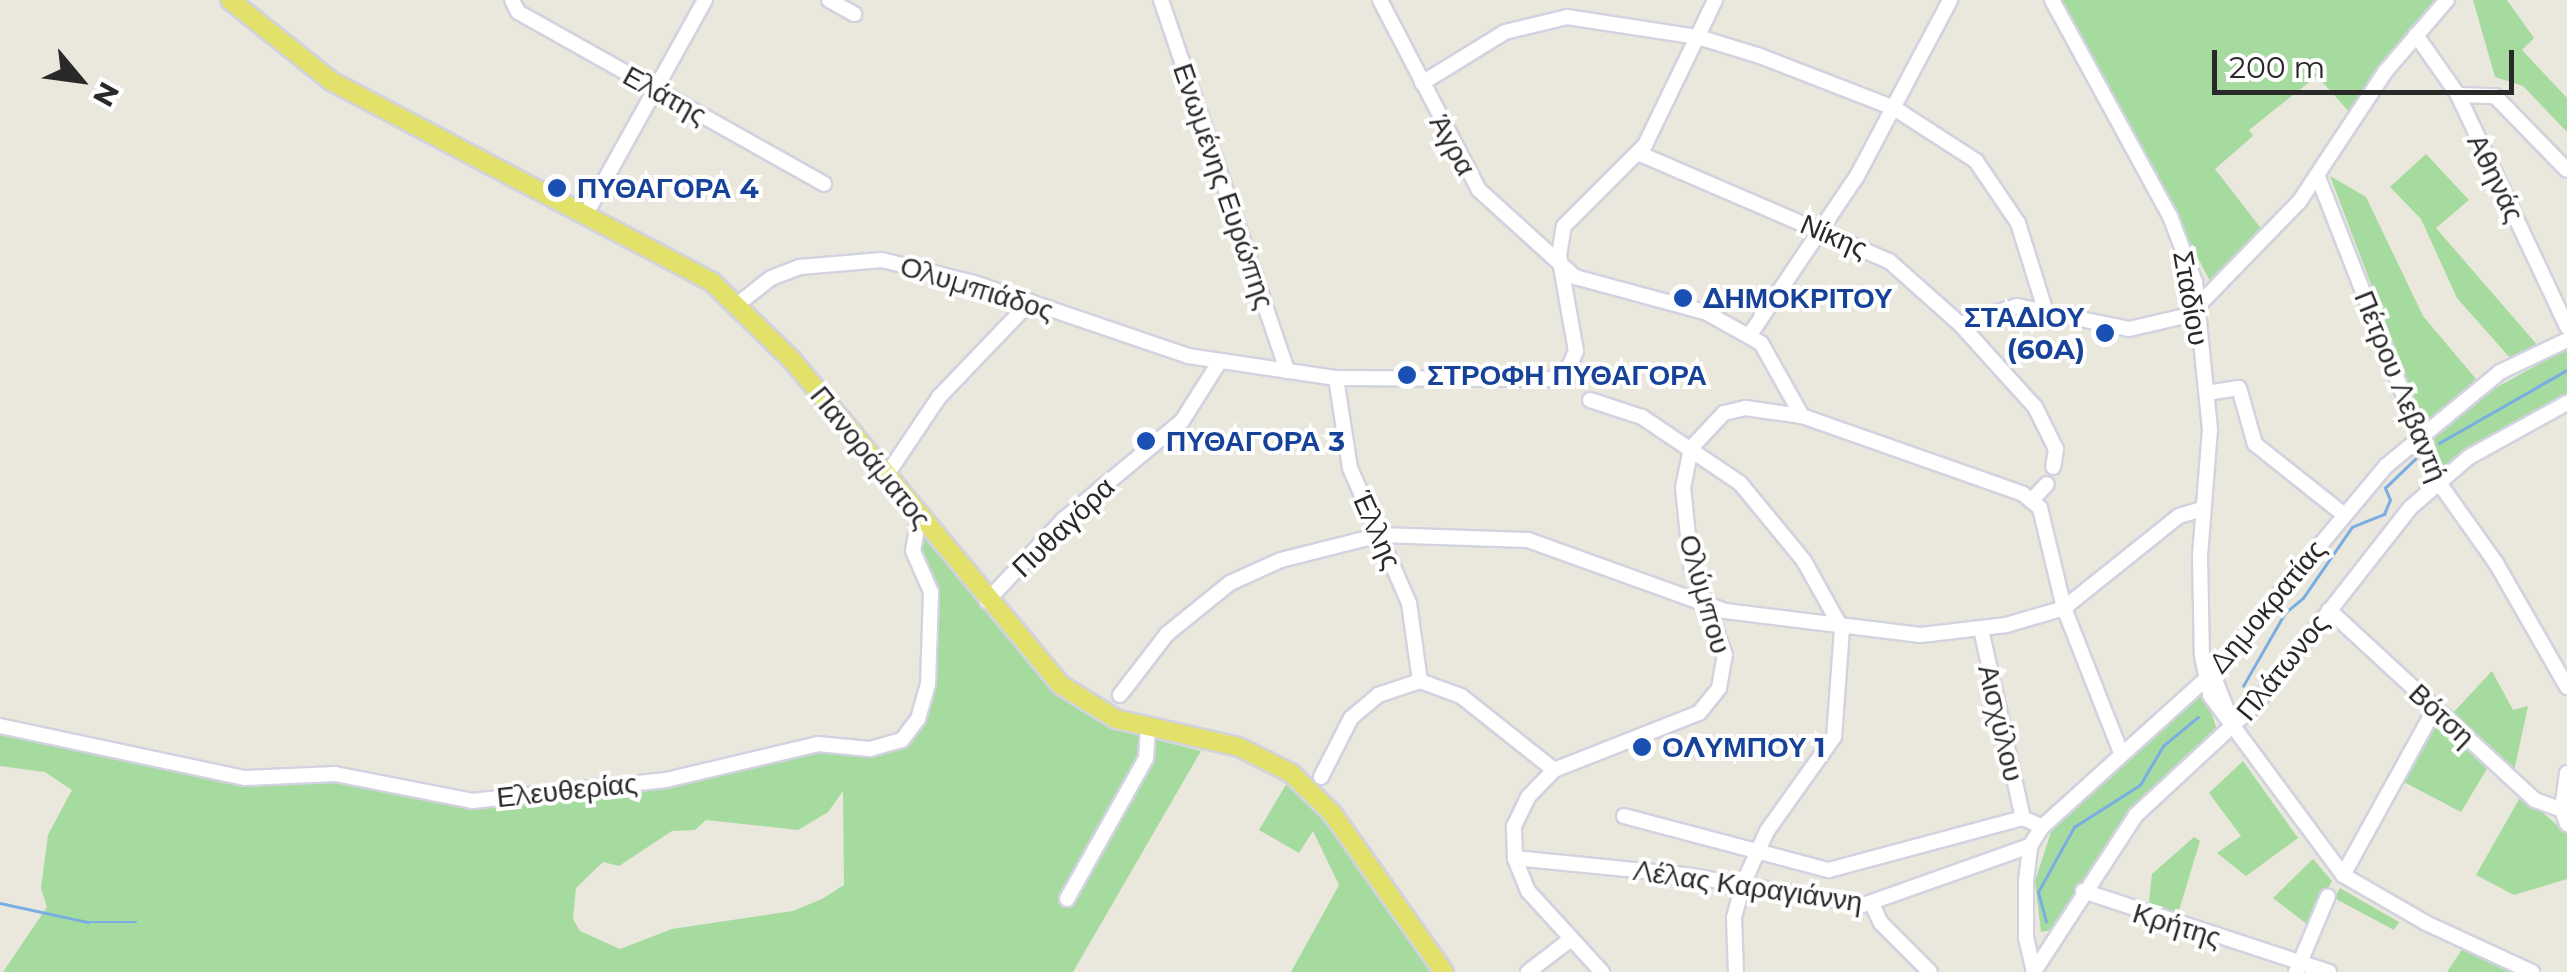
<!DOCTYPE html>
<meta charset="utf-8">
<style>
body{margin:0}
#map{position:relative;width:2567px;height:972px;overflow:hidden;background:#eae7dc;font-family:Montserrat,sans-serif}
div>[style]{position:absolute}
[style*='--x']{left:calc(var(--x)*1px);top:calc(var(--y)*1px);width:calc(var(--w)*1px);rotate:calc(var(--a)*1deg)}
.green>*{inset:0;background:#a5db9e}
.stream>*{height:2.5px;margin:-1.25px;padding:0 1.25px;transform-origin:1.25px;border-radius:1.25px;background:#79aee2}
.roads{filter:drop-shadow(2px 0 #d2d2e0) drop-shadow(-2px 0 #d2d2e0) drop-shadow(0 2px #d2d2e0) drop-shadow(0 -2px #d2d2e0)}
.minor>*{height:14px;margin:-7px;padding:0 7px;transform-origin:7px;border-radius:7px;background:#fff}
.major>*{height:18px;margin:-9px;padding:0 9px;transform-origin:9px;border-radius:9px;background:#e2e169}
.dots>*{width:28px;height:28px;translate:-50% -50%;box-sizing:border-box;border:5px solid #fff;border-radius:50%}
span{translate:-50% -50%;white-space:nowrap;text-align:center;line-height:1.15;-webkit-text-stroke:8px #fff;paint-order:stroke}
.street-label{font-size:28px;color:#292929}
.transit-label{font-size:28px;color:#164399;font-weight:700}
.left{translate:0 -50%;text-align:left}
.right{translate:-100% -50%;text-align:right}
.north{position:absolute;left:30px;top:30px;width:100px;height:100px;-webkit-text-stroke:8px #fff;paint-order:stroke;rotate:119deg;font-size:28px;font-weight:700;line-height:40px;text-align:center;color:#292929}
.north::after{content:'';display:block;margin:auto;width:35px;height:45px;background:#292929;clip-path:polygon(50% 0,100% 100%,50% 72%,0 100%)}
.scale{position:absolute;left:2212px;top:50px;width:302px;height:45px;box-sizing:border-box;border:5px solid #292929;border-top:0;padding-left:12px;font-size:30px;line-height:35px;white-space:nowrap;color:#292929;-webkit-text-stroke:8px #fff;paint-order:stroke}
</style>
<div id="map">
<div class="green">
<i style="clip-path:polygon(2062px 0,2435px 0,2376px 71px,2351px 114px,2317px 76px,2249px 130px,2253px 136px,2215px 169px,2263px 231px,2210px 281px)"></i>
<i style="clip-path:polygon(2473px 0,2507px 0,2534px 38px,2522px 50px,2567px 98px,2567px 132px,2523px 86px,2495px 77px)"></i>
<i style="clip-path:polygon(2426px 154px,2469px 200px,2436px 228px,2539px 347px,2511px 359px,2457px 298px,2421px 219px,2390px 187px)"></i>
<i style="clip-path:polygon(2330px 176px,2366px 197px,2423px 316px,2476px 379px,2432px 420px,2420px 413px)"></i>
<i style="clip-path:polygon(2567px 349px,2567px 396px,2439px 470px,2434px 439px,2466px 404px)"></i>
<i style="clip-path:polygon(evenodd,923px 535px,1055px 694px,1125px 732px,1201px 751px,1073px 972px,3px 972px,47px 907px,41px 888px,48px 835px,72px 790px,45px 772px,0 766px,0 733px,215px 777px,323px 776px,460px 803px,662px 783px,789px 753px,901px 741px,920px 719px,932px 607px,918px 546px,923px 535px,843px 791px,844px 885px,822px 899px,793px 911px,672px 929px,620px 949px,580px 931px,573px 919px,576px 888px,603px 862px,619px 866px,672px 831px,695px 830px,706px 820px,798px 830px,828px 812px,843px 791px)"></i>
<i style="clip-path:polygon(2492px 671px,2513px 710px,2528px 706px,2514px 771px,2452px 714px)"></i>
<i style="clip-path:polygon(2196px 696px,2207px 699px,2217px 730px,2133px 808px,2056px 929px,2041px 932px,2035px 881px,2052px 829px)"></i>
<i style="clip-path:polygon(2436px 717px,2488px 767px,2461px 812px,2402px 781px)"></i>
<i style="clip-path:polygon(2243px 761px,2298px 838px,2246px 876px,2217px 853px,2241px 836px,2209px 793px)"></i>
<i style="clip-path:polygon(1287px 783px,1330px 827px,1430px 972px,1291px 972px,1339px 885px,1313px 831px,1299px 853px,1259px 830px)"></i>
<i style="clip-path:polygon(2522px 794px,2567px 834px,2567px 879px,2514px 895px,2476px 875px)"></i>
<i style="clip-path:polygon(2194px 837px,2200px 841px,2176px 920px,2148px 911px,2152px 874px)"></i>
<i style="clip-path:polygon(2313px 859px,2332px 881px,2308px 925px,2273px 898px)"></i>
<i style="clip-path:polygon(2340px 888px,2399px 922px,2394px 930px,2334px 898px)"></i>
<i style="clip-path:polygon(2463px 948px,2491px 960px,2516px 972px,2447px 972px)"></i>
</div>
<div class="stream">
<i style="--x:2439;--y:443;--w:147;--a:-29.7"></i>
<i style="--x:2243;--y:686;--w:84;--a:-60.1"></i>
<i style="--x:2285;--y:613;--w:23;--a:-40"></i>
<i style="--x:2303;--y:598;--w:86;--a:-55.4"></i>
<i style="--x:2352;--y:527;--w:35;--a:-22"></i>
<i style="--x:2384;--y:514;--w:15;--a:-67"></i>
<i style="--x:2390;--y:500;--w:13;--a:-113"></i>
<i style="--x:2385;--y:488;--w:42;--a:-44"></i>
<i style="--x:0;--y:903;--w:90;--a:12.2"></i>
<i style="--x:88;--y:922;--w:48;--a:0"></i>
<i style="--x:2046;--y:922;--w:31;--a:-105"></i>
<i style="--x:2038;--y:892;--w:74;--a:-61"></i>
<i style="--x:2074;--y:827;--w:78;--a:-32.5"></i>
<i style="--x:2140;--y:785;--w:45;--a:-59.5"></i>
<i style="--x:2163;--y:746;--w:45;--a:-39.6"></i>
</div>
<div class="roads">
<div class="minor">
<i style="--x:512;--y:0;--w:13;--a:63"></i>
<i style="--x:518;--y:12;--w:351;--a:29.3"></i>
<i style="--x:829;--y:0;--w:29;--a:29"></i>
<i style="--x:1161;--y:0;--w:392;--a:71.2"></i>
<i style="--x:1380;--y:0;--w:214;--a:62.5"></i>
<i style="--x:1479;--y:190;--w:130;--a:42.2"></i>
<i style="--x:1575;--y:277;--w:135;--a:15.1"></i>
<i style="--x:1705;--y:312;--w:64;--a:29"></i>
<i style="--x:1761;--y:343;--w:84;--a:60.7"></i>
<i style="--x:2052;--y:0;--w:246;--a:61.4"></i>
<i style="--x:2170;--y:216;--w:71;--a:69.3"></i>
<i style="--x:2195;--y:282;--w:148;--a:84.2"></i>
<i style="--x:2210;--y:429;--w:127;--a:94.5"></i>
<i style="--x:2200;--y:556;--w:100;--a:88.9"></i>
<i style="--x:2202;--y:656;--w:40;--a:78"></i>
<i style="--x:2210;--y:695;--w:224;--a:53.5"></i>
<i style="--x:2343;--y:875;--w:96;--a:30"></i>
<i style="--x:2426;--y:923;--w:117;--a:24.8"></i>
<i style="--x:2416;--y:35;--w:73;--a:55"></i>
<i style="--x:2458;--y:95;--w:256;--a:64.8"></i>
<i style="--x:1422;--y:83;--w:97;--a:-31.6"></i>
<i style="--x:1505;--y:32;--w:64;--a:-13.6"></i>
<i style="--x:1567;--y:17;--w:133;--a:8.7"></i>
<i style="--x:1698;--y:37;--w:65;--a:17"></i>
<i style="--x:1760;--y:56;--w:144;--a:21.2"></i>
<i style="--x:1894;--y:108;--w:98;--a:32.9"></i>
<i style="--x:1976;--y:161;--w:75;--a:55.9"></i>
<i style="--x:2018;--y:223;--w:90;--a:72.6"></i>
<i style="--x:2458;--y:95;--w:37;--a:2"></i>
<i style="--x:2495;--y:96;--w:103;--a:45.8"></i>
<i style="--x:1638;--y:153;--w:273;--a:23.3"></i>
<i style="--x:1889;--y:261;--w:95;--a:41.6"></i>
<i style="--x:1960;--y:324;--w:112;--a:47.9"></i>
<i style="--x:2035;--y:407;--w:47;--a:63.4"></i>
<i style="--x:2056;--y:449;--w:18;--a:99"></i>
<i style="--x:2318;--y:177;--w:326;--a:68.6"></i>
<i style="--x:2437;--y:480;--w:102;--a:54.6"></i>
<i style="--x:2496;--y:563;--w:143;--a:60.2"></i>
<i style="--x:587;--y:212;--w:243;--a:-60.9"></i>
<i style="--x:738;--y:304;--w:42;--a:-38.2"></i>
<i style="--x:771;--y:278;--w:31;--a:-21"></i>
<i style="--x:800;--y:267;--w:82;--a:-4.9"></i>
<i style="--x:882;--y:260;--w:95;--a:14"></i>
<i style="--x:974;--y:283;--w:226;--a:18.8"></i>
<i style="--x:1188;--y:356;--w:150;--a:8.5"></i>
<i style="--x:1336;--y:378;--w:216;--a:0.3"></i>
<i style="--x:1552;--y:379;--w:21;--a:-35"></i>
<i style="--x:1569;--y:367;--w:17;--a:-66"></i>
<i style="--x:1576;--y:351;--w:97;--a:-100.1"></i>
<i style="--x:1559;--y:256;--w:30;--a:-81"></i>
<i style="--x:1564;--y:226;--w:115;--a:-45"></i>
<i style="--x:1645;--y:145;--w:161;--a:-64.2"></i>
<i style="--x:1960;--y:324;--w:60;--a:-17.5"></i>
<i style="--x:2017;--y:306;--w:114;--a:11.6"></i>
<i style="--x:2129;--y:329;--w:62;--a:-13.1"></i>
<i style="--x:2189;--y:315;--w:158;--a:-45.8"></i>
<i style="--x:2299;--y:202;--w:156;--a:-56.5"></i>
<i style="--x:2385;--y:72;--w:95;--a:-49.3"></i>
<i style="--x:1749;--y:336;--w:193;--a:-56"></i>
<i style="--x:1857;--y:176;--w:199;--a:-62.1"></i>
<i style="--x:1336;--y:378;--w:91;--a:81.2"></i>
<i style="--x:1350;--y:468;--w:147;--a:66.4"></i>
<i style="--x:1409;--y:603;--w:79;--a:82"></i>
<i style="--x:2207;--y:393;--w:32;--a:-9"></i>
<i style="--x:2239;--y:388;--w:58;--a:74.1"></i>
<i style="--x:2255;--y:444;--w:112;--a:38.5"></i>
<i style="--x:1590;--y:400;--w:55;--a:18.1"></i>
<i style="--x:1642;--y:417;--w:118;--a:34"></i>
<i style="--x:1740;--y:483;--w:101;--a:50.6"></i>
<i style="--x:1804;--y:561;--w:78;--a:60.8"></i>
<i style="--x:1842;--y:629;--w:108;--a:94.2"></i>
<i style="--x:1834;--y:737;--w:115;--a:125.5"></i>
<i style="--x:1767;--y:831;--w:58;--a:114.4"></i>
<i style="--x:1743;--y:884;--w:35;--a:105"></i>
<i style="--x:1734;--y:918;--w:54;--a:87.9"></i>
<i style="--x:886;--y:476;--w:95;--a:-56.1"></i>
<i style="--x:939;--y:397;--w:132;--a:-46.2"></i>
<i style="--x:2031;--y:501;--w:23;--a:-47"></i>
<i style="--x:987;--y:601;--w:111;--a:-46.8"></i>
<i style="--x:1063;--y:520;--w:155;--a:-39.8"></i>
<i style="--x:1182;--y:421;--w:71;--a:-57.7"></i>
<i style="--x:2329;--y:610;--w:280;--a:42.7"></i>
<i style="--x:2535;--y:800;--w:29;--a:20"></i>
<i style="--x:1981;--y:629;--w:194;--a:77.5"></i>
<i style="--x:2210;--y:667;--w:62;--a:68.4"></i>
<i style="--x:1120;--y:695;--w:77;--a:-52.4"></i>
<i style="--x:1167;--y:634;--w:81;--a:-39"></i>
<i style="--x:1230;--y:583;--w:56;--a:-24.3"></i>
<i style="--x:1281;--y:560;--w:102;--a:-14.2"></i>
<i style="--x:1380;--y:535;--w:148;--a:1.9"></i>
<i style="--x:1528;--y:540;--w:209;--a:19.8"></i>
<i style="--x:1725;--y:611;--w:197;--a:7"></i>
<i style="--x:1921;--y:635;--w:86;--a:-6.7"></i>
<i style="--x:2006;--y:625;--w:60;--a:-16.3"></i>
<i style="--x:2064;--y:608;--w:147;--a:-38.7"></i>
<i style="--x:2179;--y:516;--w:24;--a:-17"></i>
<i style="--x:0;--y:726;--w:250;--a:12"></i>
<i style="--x:245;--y:778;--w:90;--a:-2.5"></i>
<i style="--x:335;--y:774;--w:140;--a:11.1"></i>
<i style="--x:472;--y:801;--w:195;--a:-6.2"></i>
<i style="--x:666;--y:780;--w:156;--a:-13.3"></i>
<i style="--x:818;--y:744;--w:52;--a:5.5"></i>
<i style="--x:870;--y:749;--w:33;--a:-16"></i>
<i style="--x:902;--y:740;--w:26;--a:-53"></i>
<i style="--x:918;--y:719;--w:36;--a:-74"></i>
<i style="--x:928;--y:684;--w:92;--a:-88.1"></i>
<i style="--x:931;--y:592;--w:45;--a:-113.7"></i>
<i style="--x:913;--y:551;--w:35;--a:-80"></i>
<i style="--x:2567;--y:773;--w:37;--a:98"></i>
<i style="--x:2562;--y:810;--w:15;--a:70"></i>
<i style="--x:1321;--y:777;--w:66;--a:-63"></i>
<i style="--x:1351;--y:718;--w:35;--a:-40"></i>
<i style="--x:1378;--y:695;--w:44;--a:-18.4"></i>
<i style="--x:1420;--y:681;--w:44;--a:20.1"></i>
<i style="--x:1461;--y:696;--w:119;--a:38.5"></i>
<i style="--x:1624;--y:816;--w:212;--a:14.8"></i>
<i style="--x:1829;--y:870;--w:201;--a:-15"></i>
<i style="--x:2023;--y:818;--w:21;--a:25"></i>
<i style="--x:1515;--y:858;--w:170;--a:5.7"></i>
<i style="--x:1684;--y:875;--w:181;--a:9.5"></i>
<i style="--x:1863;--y:905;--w:177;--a:-19.5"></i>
<i style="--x:2343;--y:875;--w:191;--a:-61.1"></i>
<i style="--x:2083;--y:891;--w:259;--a:18.2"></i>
<i style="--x:1067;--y:899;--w:162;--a:-60.7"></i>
<i style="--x:1146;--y:758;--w:30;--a:-86"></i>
<i style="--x:1872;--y:904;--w:21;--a:65"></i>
<i style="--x:1881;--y:923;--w:69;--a:45"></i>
<i style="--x:2035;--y:970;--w:185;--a:-56.9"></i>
<i style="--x:2136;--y:815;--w:166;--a:-42.8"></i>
<i style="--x:2258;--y:702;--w:246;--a:-51.9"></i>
<i style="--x:2410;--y:508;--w:78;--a:-40.8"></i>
<i style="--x:2469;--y:457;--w:112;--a:-28.9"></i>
<i style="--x:1528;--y:972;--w:54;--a:-37.5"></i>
<i style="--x:1602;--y:972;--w:110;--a:-132.4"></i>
<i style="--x:1528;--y:891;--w:35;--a:-112"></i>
<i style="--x:1515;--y:858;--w:32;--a:-92"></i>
<i style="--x:1514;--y:826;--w:32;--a:-64"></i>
<i style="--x:1528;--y:797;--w:37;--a:-46"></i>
<i style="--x:1554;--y:770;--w:156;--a:-21.5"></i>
<i style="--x:1699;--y:713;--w:32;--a:-51"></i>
<i style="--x:1719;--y:688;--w:34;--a:-80"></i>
<i style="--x:1725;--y:655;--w:96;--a:-110.7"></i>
<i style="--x:1691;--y:565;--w:77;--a:-95.9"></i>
<i style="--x:1683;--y:488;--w:41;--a:-78.7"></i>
<i style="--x:1691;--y:448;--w:48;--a:-46.7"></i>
<i style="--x:1724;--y:413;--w:22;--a:-13"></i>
<i style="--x:1745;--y:408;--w:58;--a:8"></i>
<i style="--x:1802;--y:416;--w:234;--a:19.4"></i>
<i style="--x:2023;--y:494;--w:22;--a:39"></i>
<i style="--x:2040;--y:508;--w:103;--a:76.5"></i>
<i style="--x:2064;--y:608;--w:156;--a:68.5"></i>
<i style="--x:2034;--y:972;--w:35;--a:-103"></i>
<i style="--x:2026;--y:938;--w:57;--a:-90"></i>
<i style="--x:2026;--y:881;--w:35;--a:-83"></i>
<i style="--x:2030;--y:846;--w:22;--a:-58"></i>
<i style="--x:2042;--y:827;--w:234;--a:-42.1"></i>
<i style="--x:2216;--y:670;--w:266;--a:-50.2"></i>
<i style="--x:2386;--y:466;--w:148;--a:-39.5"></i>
<i style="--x:2500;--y:372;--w:74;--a:-25.5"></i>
<i style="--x:2296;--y:972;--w:82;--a:-67.2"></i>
</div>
<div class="major">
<i style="--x:230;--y:0;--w:129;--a:38.7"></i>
<i style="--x:331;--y:81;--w:429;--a:27.8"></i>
<i style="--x:711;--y:281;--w:113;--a:44.3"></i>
<i style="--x:792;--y:360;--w:422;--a:50.4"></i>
<i style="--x:1061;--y:685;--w:65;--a:31.7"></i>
<i style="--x:1116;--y:719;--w:126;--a:12.8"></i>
<i style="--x:1239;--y:747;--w:58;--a:26.6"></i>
<i style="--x:1291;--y:773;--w:57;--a:44.3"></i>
<i style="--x:1332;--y:813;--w:194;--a:54.8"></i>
</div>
</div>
<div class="dots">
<i style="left:557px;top:188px;background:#1a4fb4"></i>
<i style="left:1683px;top:298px;background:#1a4fb4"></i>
<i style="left:2105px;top:333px;background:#1a4fb4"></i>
<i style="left:1407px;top:375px;background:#1a4fb4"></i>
<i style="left:1146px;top:441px;background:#1a4fb4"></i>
<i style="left:1642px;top:747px;background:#1a4fb4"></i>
</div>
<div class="street-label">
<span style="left:665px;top:95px;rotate:29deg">Ελάτης</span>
<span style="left:1453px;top:145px;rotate:61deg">Άγρα</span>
<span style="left:2496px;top:178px;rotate:64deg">Αθηνάς</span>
<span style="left:1224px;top:186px;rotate:71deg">Ενωμένης Ευρώπης</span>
<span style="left:1834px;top:236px;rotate:23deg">Νίκης</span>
<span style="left:977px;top:288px;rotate:17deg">Ολυμπιάδος</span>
<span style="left:2191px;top:298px;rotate:80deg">Σταδίου</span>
<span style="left:2401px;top:386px;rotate:68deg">Πέτρου Λεβαντή</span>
<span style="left:871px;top:457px;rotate:51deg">Πανοράματος</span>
<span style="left:1063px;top:527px;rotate:-44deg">Πυθαγόρα</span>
<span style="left:1377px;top:530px;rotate:66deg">Έλλης</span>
<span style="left:1705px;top:594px;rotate:74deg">Ολύμπου</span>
<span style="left:2267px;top:606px;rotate:-50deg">Δημοκρατίας</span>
<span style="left:2282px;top:667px;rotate:-51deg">Πλάτωνος</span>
<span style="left:2442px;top:715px;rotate:43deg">Βότση</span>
<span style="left:2001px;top:723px;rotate:77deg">Αισχύλου</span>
<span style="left:567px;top:790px;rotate:-6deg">Ελευθερίας</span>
<span style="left:1748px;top:886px;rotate:8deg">Λέλας Καραγιάννη</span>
<span style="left:2177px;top:925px;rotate:17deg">Κρήτης</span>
</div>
<div class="transit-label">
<span class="left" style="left:577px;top:188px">ΠΥΘΑΓΟΡΑ 4</span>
<span class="left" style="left:1703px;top:298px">ΔΗΜΟΚΡΙΤΟΥ</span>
<span class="right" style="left:2085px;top:333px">ΣΤΑΔΙΟΥ<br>(60A)</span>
<span class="left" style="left:1427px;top:375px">ΣΤΡΟΦΗ ΠΥΘΑΓΟΡΑ</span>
<span class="left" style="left:1166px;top:441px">ΠΥΘΑΓΟΡΑ 3</span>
<span class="left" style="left:1662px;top:747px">ΟΛΥΜΠΟΥ 1</span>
</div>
<div class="north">N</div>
<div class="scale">200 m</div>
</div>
